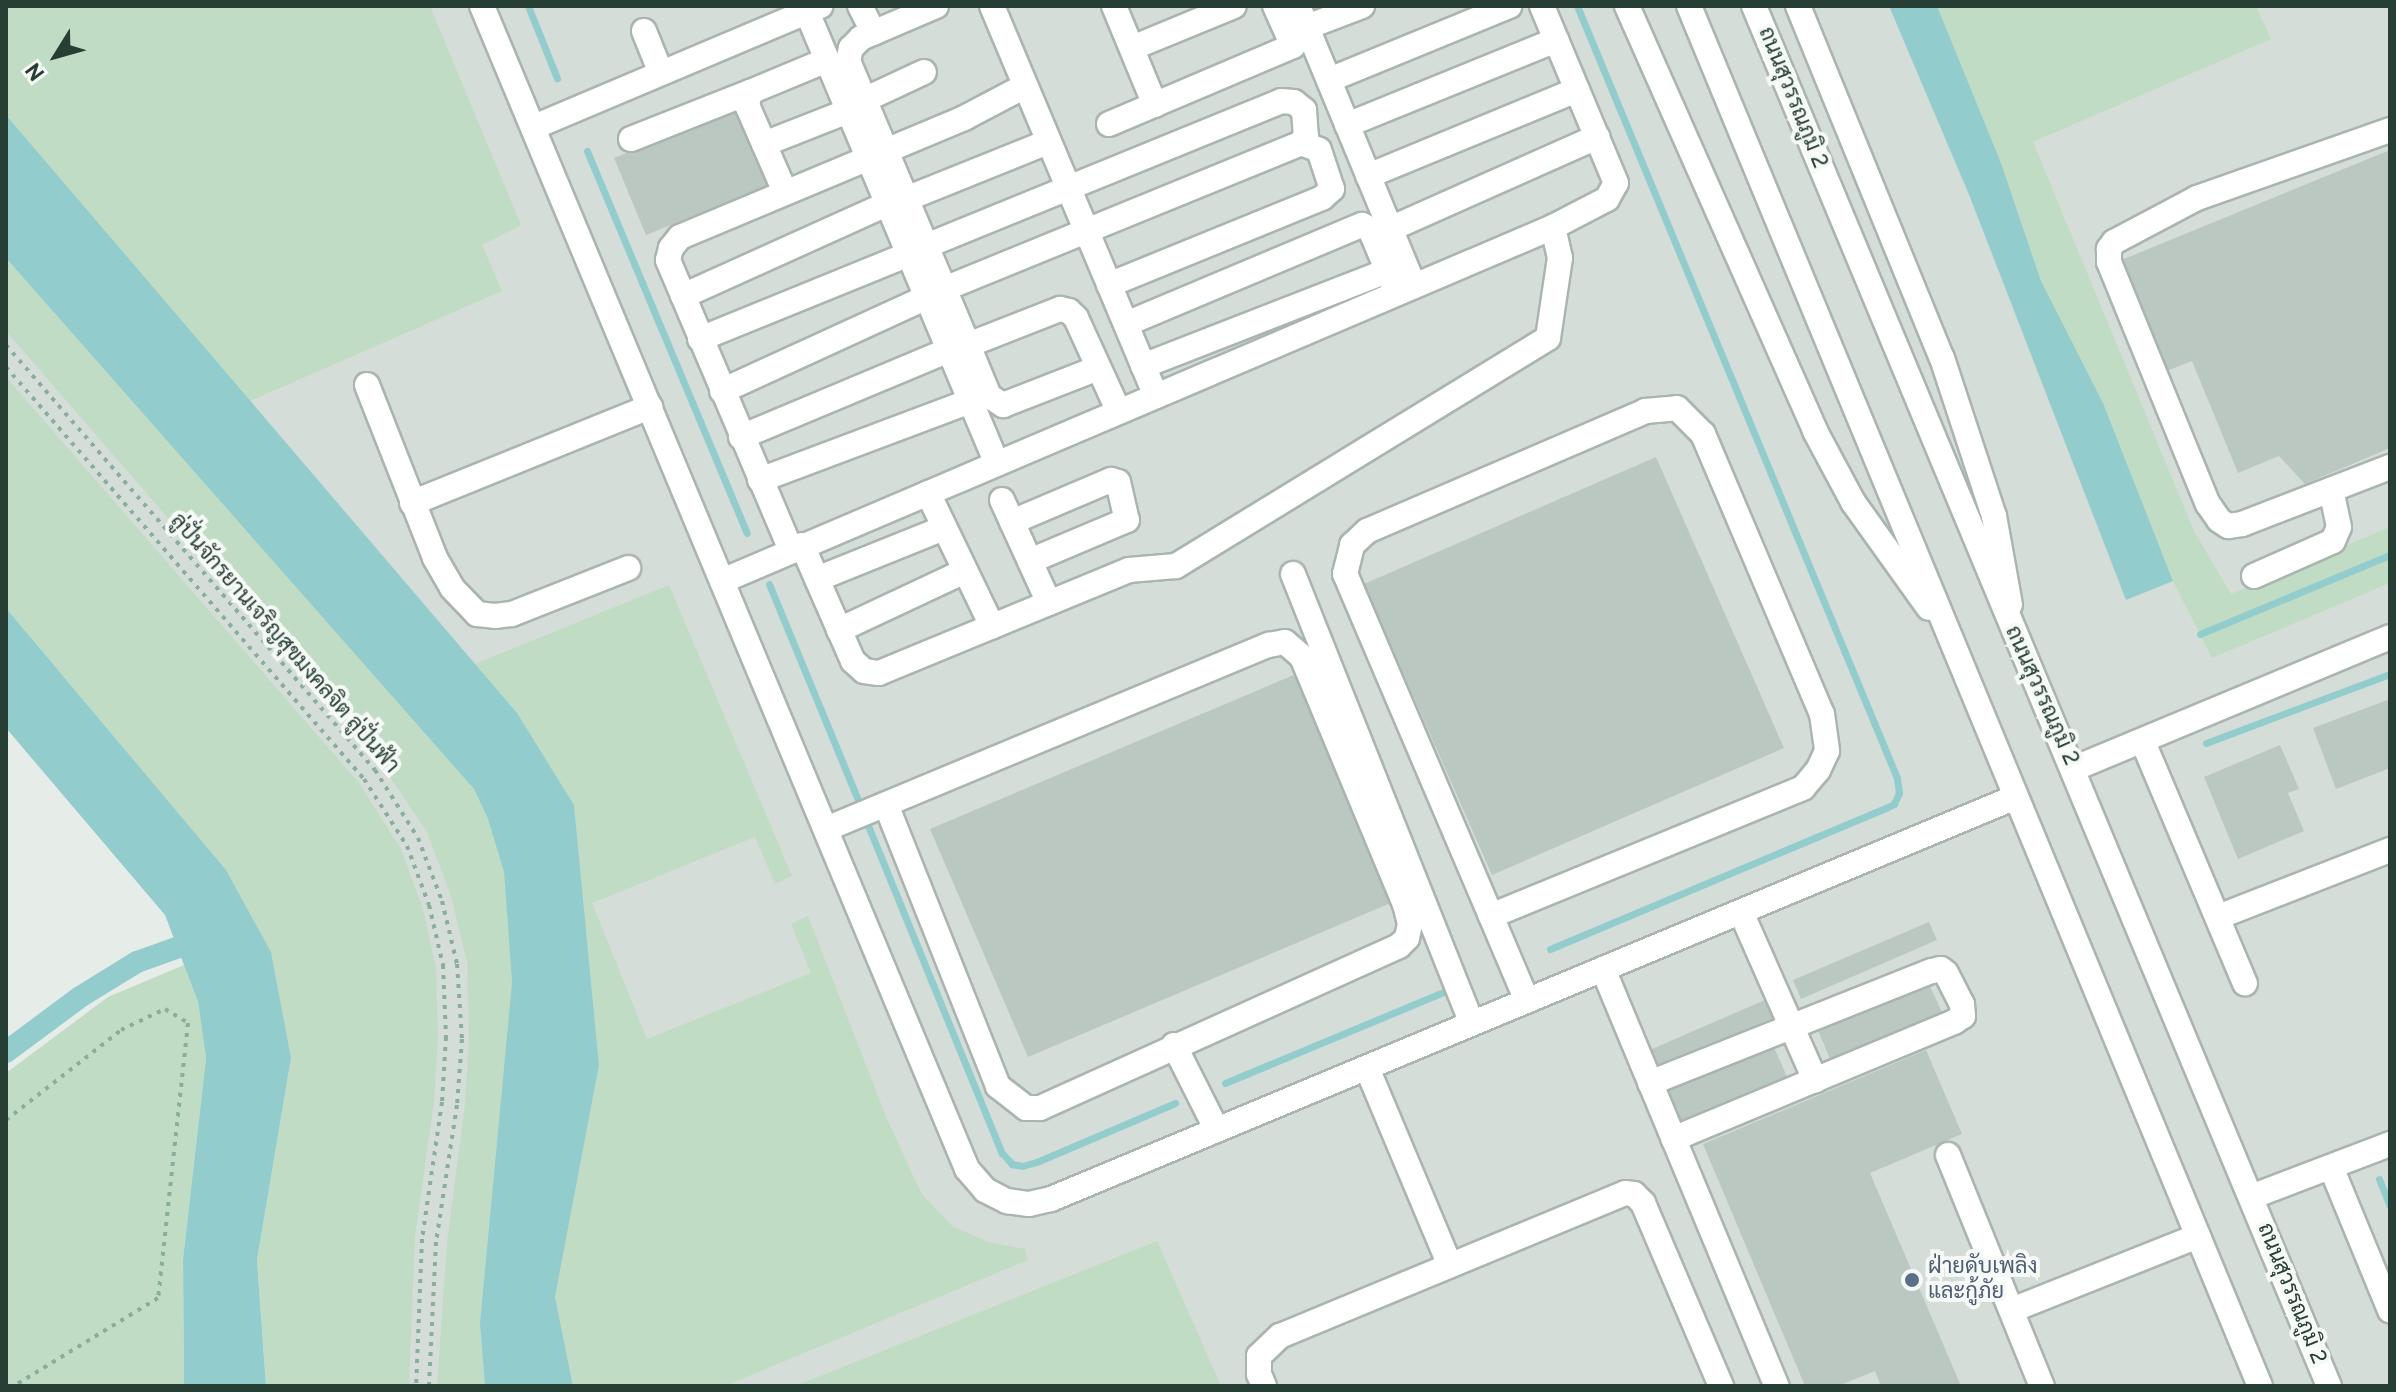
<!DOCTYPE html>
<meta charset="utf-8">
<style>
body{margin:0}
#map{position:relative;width:2396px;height:1392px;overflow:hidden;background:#e6ede8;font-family:Overpass,Sarabun,sans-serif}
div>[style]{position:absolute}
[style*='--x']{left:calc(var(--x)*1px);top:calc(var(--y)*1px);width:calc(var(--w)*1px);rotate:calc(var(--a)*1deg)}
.built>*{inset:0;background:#d4ddd7}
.green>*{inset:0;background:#c1dcc4}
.water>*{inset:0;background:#93cccc}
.stream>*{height:7px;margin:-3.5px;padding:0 3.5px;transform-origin:3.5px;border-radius:3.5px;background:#93cccc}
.canal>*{height:22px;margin:-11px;padding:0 11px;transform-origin:11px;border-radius:11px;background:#93cccc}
.building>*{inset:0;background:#bbc8c1}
.path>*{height:4px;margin-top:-2px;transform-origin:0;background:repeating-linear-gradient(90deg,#89ae9c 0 4px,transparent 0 10px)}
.roads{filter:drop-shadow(2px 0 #a9b5ae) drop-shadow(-2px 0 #a9b5ae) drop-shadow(0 2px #a9b5ae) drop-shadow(0 -2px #a9b5ae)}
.minor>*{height:24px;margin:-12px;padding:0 12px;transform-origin:12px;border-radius:12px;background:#fff}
.dots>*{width:22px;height:22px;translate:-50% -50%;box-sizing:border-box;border:4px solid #f6faf7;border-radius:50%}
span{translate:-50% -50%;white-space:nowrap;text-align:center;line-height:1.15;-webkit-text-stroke:8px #f6faf7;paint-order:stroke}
.street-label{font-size:22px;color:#263e33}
.service-label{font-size:22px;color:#4e5e75}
.left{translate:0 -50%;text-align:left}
.frame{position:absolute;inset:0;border:8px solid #263e33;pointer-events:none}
.north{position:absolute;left:16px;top:16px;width:80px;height:80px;-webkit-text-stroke:6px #f6faf7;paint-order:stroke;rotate:233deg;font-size:22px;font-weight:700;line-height:32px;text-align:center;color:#263e33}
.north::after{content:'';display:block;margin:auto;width:28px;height:36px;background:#263e33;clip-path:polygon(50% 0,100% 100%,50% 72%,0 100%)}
</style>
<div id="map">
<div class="built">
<i style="clip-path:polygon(6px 6px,2390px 6px,2390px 1386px,322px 1386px,332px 1147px,6px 518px)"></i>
</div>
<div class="green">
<i style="clip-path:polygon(6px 6px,430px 6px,521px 225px,482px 245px,502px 291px,250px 401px,6px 115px)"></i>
<i style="clip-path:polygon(1937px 6px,2256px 6px,2271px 39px,2033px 142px,2194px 531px,2231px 594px,2390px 527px,2390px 583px,2212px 658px,2173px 581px,2103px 403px,2041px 281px,2001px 163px)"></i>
<i style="clip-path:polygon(6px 258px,474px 789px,488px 819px,504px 872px,512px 982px,480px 1323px,485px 1386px,437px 1386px,447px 1242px,465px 1105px,469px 1038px,467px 962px,451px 896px,427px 832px,382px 765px,6px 331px)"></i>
<i style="clip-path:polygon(6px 377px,359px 783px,401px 849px,423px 909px,436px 968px,438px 1036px,434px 1101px,415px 1237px,409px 1386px,266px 1386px,257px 1260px,291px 1058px,271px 952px,226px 870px,6px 608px)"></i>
<i style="clip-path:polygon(669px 585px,792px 876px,775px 884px,755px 837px,592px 903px,647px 1039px,811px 973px,791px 924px,808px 916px,887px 1119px,921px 1193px,952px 1226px,988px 1242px,1025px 1249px,1028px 1260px,725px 1386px,573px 1386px,555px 1297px,599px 1065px,574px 805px,517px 713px,475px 664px)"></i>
<i style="clip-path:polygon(184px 965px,198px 1002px,206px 1058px,183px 1259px,184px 1386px,6px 1386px,6px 1073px,108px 997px)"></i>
<i style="clip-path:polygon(1157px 1241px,1221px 1386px,795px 1386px,813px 1379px)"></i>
</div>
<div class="water">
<i style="clip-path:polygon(1889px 6px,1937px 6px,2001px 163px,2041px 281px,2103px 403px,2173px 581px,2126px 600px,1970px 197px)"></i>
<i style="clip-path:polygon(6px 115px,517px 713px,574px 805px,599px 1065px,555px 1297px,573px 1386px,485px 1386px,480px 1323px,512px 982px,504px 872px,488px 819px,474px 789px,6px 258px)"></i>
<i style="clip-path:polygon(6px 608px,226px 870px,271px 952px,291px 1058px,257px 1260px,266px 1386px,184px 1386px,183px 1259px,206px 1058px,198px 1002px,165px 915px,6px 728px)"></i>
</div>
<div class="stream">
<i style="--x:528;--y:6;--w:78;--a:68.1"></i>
<i style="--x:587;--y:151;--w:414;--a:67.3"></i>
<i style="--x:769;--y:584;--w:231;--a:67.6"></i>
<i style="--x:2200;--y:634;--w:206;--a:-22.6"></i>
<i style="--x:2206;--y:743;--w:197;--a:-20.6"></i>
<i style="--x:867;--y:823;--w:357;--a:67.8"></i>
<i style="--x:1002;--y:1153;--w:15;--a:48"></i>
<i style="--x:1012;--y:1164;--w:10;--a:11"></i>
<i style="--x:1022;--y:1166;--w:18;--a:-16"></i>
<i style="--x:1039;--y:1161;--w:148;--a:-23.1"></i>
<i style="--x:1550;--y:949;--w:364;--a:-22.8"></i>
<i style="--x:1886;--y:808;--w:9;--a:-27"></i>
<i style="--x:1894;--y:804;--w:12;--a:-66"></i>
<i style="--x:1899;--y:793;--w:15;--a:-98"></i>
<i style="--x:1897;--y:778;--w:836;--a:-112.51"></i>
<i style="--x:1225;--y:1083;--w:245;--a:-22.6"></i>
<i style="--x:2379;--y:1179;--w:29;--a:68"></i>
</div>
<div class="canal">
<i style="--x:6;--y:1052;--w:92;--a:-36.6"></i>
<i style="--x:80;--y:997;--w:67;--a:-31.6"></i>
<i style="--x:137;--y:962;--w:71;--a:-19.7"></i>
</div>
<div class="building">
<i style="clip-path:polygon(738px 108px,769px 185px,646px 235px,614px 158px)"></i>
<i style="clip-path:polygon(2390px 150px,2390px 448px,2305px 484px,2279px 456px,2238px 473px,2192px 361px,2164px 372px,2119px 261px)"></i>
<i style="clip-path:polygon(1656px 457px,1784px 748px,1492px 875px,1364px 584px)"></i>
<i style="clip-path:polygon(1296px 674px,1393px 902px,1028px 1057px,930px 829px)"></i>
<i style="clip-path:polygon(2390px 699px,2390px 768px,2336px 789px,2313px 728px)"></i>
<i style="clip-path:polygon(2280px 745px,2299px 789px,2288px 793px,2304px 831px,2238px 859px,2204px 777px)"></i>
<i style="clip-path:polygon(1929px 922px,1937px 940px,1801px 999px,1793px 980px)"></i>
<i style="clip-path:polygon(1927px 980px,1942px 1012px,1831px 1061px,1817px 1028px)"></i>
<i style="clip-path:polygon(1774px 996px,1782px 1014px,1651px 1071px,1643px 1053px)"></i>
<i style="clip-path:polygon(1773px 1045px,1787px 1077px,1676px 1126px,1662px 1093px)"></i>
<i style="clip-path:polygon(1926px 1050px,1962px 1134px,1870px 1173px,1961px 1386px,1881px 1386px,1875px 1371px,1838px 1386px,1805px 1386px,1703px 1144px)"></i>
</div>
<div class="path">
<i style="--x:6;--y:345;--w:563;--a:49.03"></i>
<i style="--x:375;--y:770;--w:80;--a:57.7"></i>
<i style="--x:418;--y:838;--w:67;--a:69.1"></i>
<i style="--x:442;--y:901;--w:65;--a:76.6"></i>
<i style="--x:457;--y:964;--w:75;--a:86.2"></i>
<i style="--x:462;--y:1039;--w:66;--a:94.3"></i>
<i style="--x:457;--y:1105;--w:139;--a:98.7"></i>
<i style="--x:436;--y:1242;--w:144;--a:92.8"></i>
<i style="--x:6;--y:367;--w:546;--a:49.01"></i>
<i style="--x:364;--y:779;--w:80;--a:57.3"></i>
<i style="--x:407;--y:846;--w:63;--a:69.6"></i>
<i style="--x:429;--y:905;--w:62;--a:76.9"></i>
<i style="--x:443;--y:965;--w:72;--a:87.6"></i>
<i style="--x:446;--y:1037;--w:65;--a:93.5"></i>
<i style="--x:442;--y:1102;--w:138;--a:98.3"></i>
<i style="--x:422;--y:1239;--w:147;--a:92.3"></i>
<i style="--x:6;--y:1120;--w:146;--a:-38"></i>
<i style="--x:121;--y:1030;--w:49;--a:-25.5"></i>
<i style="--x:165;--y:1009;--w:27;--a:31"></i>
<i style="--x:188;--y:1023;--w:277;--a:96.2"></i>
<i style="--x:158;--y:1298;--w:169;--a:148.6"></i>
</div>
<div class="roads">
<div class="minor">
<i style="--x:482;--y:6;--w:1260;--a:67.36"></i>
<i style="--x:967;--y:1169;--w:28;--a:49"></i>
<i style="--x:985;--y:1190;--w:25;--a:27"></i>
<i style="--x:1007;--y:1201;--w:22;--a:8"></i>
<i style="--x:1029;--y:1204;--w:23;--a:-13"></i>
<i style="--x:1051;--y:1199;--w:1045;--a:-22.62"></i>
<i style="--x:860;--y:6;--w:30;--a:63"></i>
<i style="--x:936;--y:6;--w:82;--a:156.9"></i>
<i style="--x:861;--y:38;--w:14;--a:135"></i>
<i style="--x:851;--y:48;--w:13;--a:103"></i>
<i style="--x:848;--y:61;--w:308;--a:67.1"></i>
<i style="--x:968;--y:345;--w:99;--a:-21.4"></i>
<i style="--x:1060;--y:309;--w:9;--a:13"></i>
<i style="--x:1069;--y:311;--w:10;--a:45"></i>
<i style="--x:1076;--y:318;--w:103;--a:65.4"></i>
<i style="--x:992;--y:6;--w:423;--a:67.2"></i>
<i style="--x:1114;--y:6;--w:107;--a:67.5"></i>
<i style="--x:1298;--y:6;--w:303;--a:67.5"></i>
<i style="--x:1627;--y:6;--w:465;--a:66.1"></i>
<i style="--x:1815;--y:431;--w:81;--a:61.8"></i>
<i style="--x:1853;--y:502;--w:130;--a:54.4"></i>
<i style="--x:1689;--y:6;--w:1493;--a:67.52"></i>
<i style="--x:1754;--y:6;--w:1495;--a:67.38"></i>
<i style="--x:1798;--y:6;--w:380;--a:67.8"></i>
<i style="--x:1942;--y:358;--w:166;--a:71.8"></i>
<i style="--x:1994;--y:516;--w:90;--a:79.8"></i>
<i style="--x:807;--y:12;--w:490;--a:67.2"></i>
<i style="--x:1307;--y:27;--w:59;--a:-20.9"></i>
<i style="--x:644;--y:31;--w:45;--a:68"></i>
<i style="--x:1132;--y:48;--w:110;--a:-22.4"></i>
<i style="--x:1329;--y:80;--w:195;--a:-22.3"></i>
<i style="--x:864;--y:100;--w:66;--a:-25"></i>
<i style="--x:1109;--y:124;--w:200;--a:-23"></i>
<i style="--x:1293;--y:46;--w:44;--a:-114.2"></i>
<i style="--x:1347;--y:125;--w:226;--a:-22.1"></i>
<i style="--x:534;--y:127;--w:311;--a:-22.9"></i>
<i style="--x:2390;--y:130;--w:205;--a:160.6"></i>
<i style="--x:2197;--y:198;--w:94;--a:152.1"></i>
<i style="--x:2114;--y:242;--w:9;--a:126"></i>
<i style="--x:2109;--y:249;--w:13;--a:90"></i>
<i style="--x:2109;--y:262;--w:261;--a:67.8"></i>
<i style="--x:2208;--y:504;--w:19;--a:55"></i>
<i style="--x:2219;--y:520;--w:11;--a:34"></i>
<i style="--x:2228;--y:526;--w:14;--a:-8"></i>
<i style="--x:2242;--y:524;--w:159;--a:-21.1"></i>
<i style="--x:631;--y:139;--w:128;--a:-21.6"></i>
<i style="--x:764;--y:144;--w:90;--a:-21.4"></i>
<i style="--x:1368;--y:176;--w:226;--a:-22.4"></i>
<i style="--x:785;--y:192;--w:95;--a:-113.6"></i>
<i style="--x:747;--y:105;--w:13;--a:-77"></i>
<i style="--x:750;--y:92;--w:83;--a:-22.6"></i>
<i style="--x:906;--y:199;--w:153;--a:-21.9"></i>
<i style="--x:1390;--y:229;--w:227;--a:-24"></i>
<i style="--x:926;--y:246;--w:383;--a:-22.2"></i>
<i style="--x:1281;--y:101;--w:13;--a:4"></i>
<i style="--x:1294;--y:102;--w:13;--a:39"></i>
<i style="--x:1304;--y:110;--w:26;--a:86"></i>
<i style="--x:1306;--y:136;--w:9;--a:126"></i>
<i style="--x:944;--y:289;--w:386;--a:-22.2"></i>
<i style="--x:1301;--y:143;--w:19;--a:21"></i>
<i style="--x:1319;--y:150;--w:41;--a:71.6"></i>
<i style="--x:1332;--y:189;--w:13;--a:138"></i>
<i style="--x:1322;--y:198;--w:230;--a:157.8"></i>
<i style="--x:683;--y:296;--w:224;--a:-24.3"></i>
<i style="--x:1126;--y:324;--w:256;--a:-22.8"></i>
<i style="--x:1362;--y:225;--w:9;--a:27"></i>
<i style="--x:1370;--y:229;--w:69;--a:67.1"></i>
<i style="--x:700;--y:339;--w:226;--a:-22.1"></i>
<i style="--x:968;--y:345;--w:55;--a:67.6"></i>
<i style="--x:989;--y:396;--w:17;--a:33"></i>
<i style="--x:1003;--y:405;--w:102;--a:-21.3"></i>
<i style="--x:1143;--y:366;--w:264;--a:-21.3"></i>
<i style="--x:367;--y:385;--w:186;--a:68.5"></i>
<i style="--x:435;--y:558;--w:34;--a:60"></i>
<i style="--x:452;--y:588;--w:36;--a:46"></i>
<i style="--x:477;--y:614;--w:18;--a:6"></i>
<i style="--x:495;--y:616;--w:17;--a:-7"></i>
<i style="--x:512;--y:614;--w:125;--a:-21.6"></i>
<i style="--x:722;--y:391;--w:223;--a:-24.6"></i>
<i style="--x:1677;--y:408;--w:37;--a:45"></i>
<i style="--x:1703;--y:434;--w:304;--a:67"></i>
<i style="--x:1822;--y:714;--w:37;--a:82"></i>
<i style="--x:1827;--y:751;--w:21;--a:115"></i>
<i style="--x:1818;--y:770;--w:23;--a:130"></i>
<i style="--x:1803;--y:788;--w:337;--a:157.7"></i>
<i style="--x:1491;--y:916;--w:372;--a:-113.1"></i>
<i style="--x:1345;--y:574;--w:30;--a:-76"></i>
<i style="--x:1352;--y:545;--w:21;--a:-43"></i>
<i style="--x:1367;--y:531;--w:303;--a:-23.3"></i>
<i style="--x:1645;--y:411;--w:32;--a:-5"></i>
<i style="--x:741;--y:437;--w:225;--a:-22.7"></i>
<i style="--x:760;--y:480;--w:224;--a:-20.6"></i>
<i style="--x:928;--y:493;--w:148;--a:64.3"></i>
<i style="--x:1002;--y:500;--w:113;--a:65.5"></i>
<i style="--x:412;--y:503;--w:257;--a:-22"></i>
<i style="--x:1012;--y:522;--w:108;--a:-23"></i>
<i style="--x:1111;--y:480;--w:7;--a:16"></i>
<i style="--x:1118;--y:482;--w:39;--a:77"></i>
<i style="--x:1127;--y:520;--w:105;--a:157.1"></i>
<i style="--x:802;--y:545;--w:127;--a:66.3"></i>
<i style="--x:853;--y:661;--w:15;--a:42"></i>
<i style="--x:864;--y:671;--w:15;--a:8"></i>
<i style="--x:879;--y:673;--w:270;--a:-22.4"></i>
<i style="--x:1129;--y:570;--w:47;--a:-4.9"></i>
<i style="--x:1176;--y:566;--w:436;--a:-31.5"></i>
<i style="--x:1548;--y:338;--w:81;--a:-81.5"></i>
<i style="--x:1560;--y:258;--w:32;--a:-103"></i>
<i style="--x:791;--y:550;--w:315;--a:-113"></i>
<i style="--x:668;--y:260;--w:12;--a:-76"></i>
<i style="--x:671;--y:248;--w:14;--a:-51"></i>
<i style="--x:680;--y:237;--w:308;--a:-22.7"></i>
<i style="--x:964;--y:118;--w:69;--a:-27.7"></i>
<i style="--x:1293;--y:574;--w:483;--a:68.3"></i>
<i style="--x:2254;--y:576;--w:86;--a:-23.9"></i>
<i style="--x:2333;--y:541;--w:15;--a:-67"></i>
<i style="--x:2339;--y:527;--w:38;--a:-102"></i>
<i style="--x:817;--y:579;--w:137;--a:-21.9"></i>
<i style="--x:722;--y:581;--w:903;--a:-23.07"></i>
<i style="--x:1553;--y:227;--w:61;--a:-27.4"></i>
<i style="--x:1607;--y:199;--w:18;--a:-61"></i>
<i style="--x:1616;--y:183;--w:192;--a:-112.7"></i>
<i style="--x:839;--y:630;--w:139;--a:-25.1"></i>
<i style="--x:2143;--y:742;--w:262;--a:67.1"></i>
<i style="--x:2073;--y:769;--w:343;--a:-22.6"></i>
<i style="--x:826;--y:829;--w:480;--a:-22.6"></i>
<i style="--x:1269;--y:645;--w:16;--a:-11"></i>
<i style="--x:1285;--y:642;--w:23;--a:41"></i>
<i style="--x:1302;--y:657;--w:268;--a:67.4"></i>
<i style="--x:1405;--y:904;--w:21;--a:76"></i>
<i style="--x:1410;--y:924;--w:14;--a:102"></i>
<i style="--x:1407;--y:938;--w:11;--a:135"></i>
<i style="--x:1399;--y:946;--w:394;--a:155.7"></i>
<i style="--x:1040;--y:1108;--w:14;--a:180"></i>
<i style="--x:1026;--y:1108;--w:36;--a:-142"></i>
<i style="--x:998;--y:1086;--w:302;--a:-111.7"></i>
<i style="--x:1741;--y:912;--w:184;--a:66.2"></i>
<i style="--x:1491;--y:916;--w:92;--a:67"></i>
<i style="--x:2218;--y:917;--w:185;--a:-21.3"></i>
<i style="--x:1603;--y:969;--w:452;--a:67.4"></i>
<i style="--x:1174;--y:1045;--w:95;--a:63.2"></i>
<i style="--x:1367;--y:1068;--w:214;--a:67.2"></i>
<i style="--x:1650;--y:1083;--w:303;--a:-21.7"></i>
<i style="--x:1932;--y:971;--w:9;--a:-13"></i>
<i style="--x:1941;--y:969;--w:6;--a:39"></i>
<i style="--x:1946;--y:973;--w:35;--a:63"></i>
<i style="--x:1962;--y:1004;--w:12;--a:85"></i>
<i style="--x:1963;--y:1016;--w:11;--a:146"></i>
<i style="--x:1954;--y:1022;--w:304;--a:157.4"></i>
<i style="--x:1948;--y:1155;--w:249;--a:67.9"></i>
<i style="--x:2331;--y:1167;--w:155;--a:67.6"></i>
<i style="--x:2251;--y:1197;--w:149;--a:-20.9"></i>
<i style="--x:2012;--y:1310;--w:200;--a:-21.7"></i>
<i style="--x:1264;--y:1386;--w:13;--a:-113"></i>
<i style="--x:1259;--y:1374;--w:18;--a:-90"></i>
<i style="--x:1259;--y:1356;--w:29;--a:-44"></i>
<i style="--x:1280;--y:1336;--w:373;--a:-22.5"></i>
<i style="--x:1625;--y:1193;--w:9;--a:6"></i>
<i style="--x:1634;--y:1194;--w:13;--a:45"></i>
<i style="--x:1643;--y:1203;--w:199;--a:66.9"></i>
</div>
</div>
<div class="dots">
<i style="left:1912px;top:1280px;background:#5c6f8a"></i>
</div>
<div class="street-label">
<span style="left:1792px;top:98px;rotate:68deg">ถนนสุวรรณภูมิ 2</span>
<span style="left:284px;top:644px;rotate:49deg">ลู่ปั่นจักรยานเจริญสุขมงคลจิต ลู่ปั่นฟ้า</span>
<span style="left:2041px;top:696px;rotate:66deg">ถนนสุวรรณภูมิ 2</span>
<span style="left:2291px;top:1294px;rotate:68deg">ถนนสุวรรณภูมิ 2</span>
</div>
<div class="service-label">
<span class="left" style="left:1928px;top:1280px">ฝ่ายดับเพลิง<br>และกู้ภัย</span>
</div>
<div class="frame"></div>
<div class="north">N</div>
</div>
